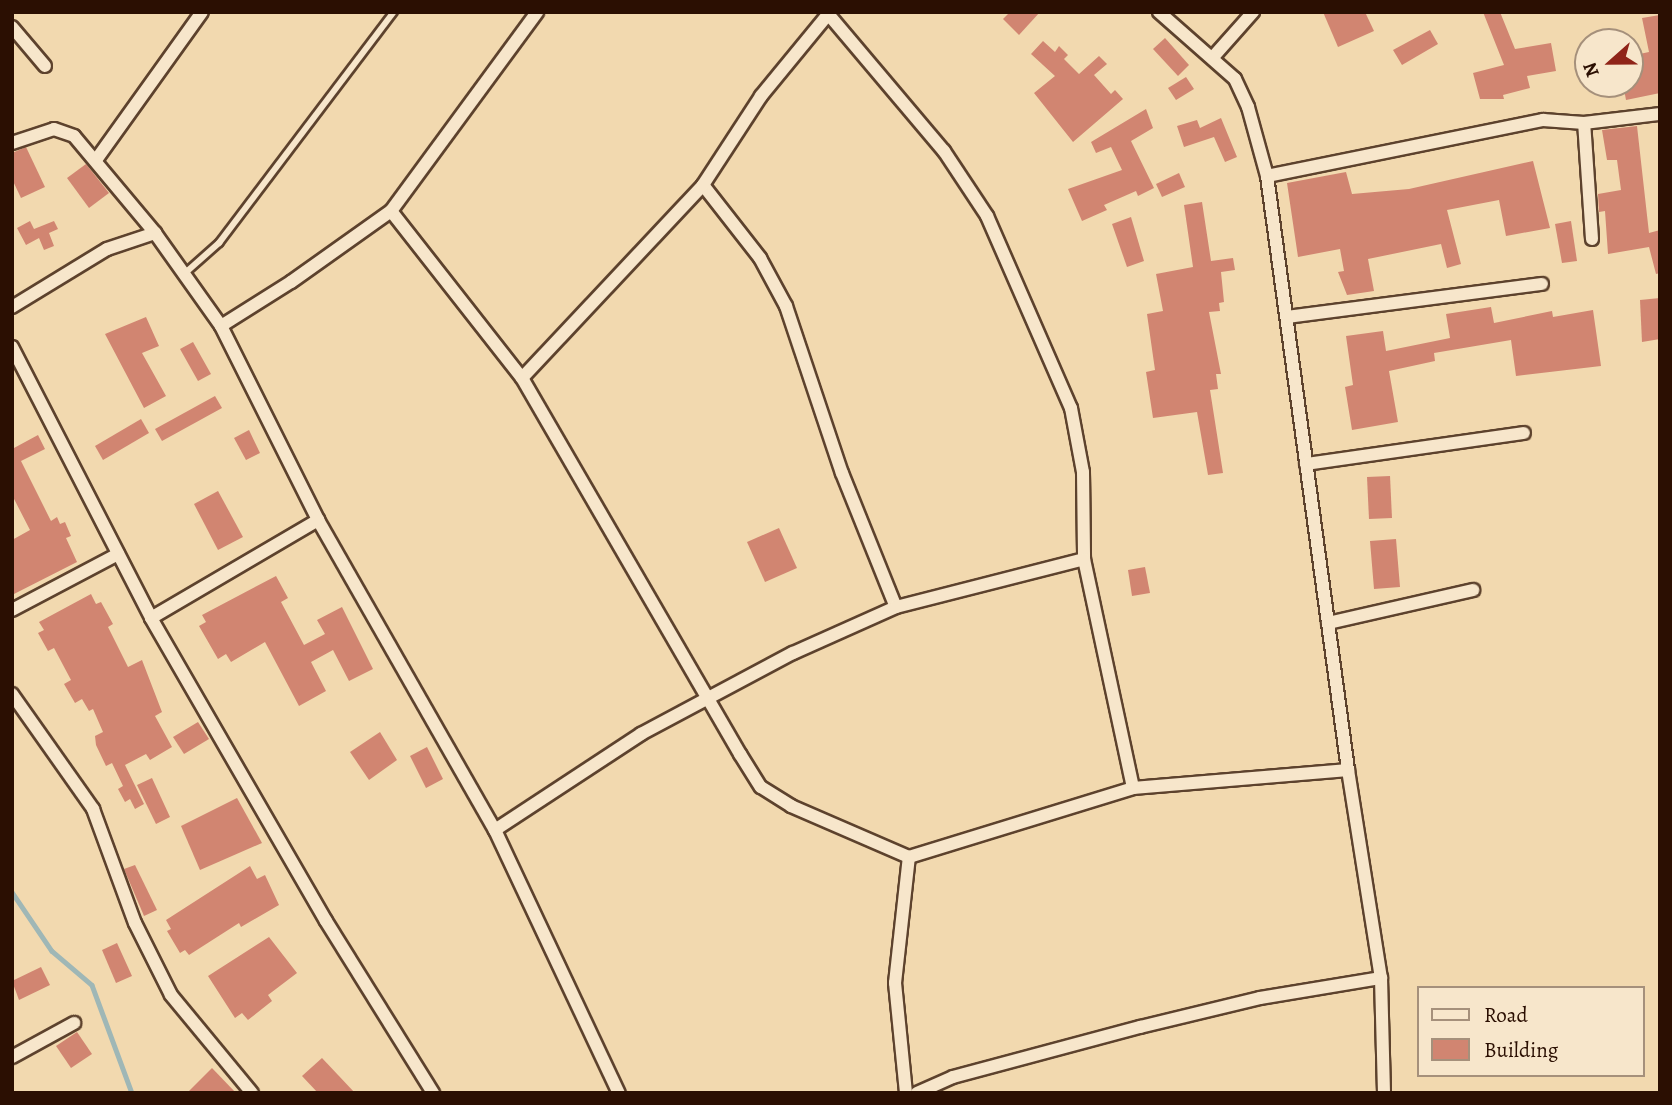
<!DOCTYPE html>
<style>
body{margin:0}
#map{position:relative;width:1672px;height:1105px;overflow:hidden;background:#f2d9af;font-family:Alegreya,serif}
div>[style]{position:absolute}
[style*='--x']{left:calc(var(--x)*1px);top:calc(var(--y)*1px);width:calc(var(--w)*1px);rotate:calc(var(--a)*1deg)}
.stream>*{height:4.5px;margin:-2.25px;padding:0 2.25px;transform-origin:2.25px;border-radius:2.25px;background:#9fb7b6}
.building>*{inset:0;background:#d18571}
.roads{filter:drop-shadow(2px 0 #5d422d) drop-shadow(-2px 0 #5d422d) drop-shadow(0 2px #5d422d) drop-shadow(0 -2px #5d422d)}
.lane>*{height:6px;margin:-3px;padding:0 3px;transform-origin:3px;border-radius:3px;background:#f7e6cb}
.street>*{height:12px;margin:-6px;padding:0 6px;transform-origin:6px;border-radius:6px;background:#f7e6cb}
span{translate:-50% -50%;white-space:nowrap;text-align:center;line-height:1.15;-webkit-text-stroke:6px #f7e6cb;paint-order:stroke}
.frame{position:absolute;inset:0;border:14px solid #2b0f02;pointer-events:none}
.legend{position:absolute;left:1417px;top:986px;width:228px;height:91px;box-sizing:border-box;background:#f7e6cb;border:2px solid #a5907b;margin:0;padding:9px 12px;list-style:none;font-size:21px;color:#2b0f02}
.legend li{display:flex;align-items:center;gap:14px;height:35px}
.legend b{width:35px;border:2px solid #a5907b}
.north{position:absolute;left:1574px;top:28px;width:70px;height:70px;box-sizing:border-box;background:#f7e6cb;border:2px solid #a5907b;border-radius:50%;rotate:249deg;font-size:19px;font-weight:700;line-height:28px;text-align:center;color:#2b0f02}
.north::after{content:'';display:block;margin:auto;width:24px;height:32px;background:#8f2418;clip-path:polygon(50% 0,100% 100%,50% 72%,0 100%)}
</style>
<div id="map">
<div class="stream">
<i style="--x:12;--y:892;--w:71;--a:55.9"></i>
<i style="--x:52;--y:951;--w:52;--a:40.4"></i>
<i style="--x:92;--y:985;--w:115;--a:69.7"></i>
</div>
<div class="building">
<i style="clip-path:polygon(1010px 12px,1040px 12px,1019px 35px,1003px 19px)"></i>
<i style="clip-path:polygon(1323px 12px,1365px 12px,1374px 31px,1338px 47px)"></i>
<i style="clip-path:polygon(1483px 12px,1500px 12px,1515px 49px,1551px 43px,1556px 71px,1527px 76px,1530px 88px,1503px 95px,1504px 99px,1480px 99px,1473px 73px,1504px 65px)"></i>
<i style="clip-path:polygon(1660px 15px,1660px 93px,1626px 100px,1623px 84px,1630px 84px,1630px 56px,1649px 52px,1642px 18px)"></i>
<i style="clip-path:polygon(1430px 30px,1438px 44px,1402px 65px,1393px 50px)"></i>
<i style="clip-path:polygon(1165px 38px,1189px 65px,1178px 76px,1153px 49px)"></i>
<i style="clip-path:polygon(1043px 41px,1055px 52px,1059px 46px,1068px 55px,1064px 59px,1079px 74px,1099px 56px,1107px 64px,1094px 75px,1111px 94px,1115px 90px,1123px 99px,1073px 142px,1034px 93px,1055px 76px,1031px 54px)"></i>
<i style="clip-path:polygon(1186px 77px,1194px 89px,1176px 100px,1168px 88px)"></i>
<i style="clip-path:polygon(1146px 109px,1153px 128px,1131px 141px,1154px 188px,1138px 196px,1136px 191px,1104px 205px,1107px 210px,1082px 221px,1068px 189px,1122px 170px,1111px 147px,1096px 153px,1091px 142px)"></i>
<i style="clip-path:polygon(1221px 118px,1237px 157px,1225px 162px,1214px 137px,1184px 147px,1177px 126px,1197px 120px,1200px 128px)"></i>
<i style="clip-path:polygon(1637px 126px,1649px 233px,1660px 230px,1660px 273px,1656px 274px,1649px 247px,1608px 254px,1605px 211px,1599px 212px,1598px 194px,1621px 190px,1617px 160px,1607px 160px,1602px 130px)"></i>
<i style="clip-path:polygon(26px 147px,45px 187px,21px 198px,12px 179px,12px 153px)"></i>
<i style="clip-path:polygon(1533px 161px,1550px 228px,1506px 236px,1499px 200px,1447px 210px,1461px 264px,1447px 268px,1441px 244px,1368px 259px,1374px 291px,1347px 295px,1338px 272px,1344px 271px,1340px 249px,1298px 257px,1287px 183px,1346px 172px,1352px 194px,1409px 189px)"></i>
<i style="clip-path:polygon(86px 164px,109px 193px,89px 208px,67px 178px)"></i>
<i style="clip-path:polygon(1179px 173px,1185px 187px,1162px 197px,1156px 184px)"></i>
<i style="clip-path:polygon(1202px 202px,1211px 261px,1233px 258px,1235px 270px,1221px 272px,1224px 302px,1219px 303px,1220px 311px,1209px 312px,1221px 374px,1216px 374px,1218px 389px,1210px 390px,1223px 473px,1208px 475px,1197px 412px,1153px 418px,1146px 372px,1155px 370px,1147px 314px,1163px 311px,1156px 274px,1193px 267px,1184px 205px)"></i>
<i style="clip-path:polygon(1131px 217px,1144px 261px,1127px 267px,1112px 224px)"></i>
<i style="clip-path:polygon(30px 221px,34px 229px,54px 221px,58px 229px,49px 233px,54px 246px,44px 250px,39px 238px,26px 245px,17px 228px)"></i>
<i style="clip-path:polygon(1571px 221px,1577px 261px,1562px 263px,1555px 224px)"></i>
<i style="clip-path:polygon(1660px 298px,1660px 339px,1642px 342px,1640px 300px)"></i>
<i style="clip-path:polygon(1491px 307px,1494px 323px,1552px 311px,1553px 317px,1593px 310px,1601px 366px,1516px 376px,1511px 340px,1434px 353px,1435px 361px,1389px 371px,1398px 422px,1352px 430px,1345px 387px,1353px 385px,1346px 336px,1383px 331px,1386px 351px,1450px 338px,1446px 314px)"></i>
<i style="clip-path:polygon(146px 317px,159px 346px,142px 353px,166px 396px,144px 408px,105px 334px)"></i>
<i style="clip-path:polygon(193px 342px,211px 374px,198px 381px,180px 349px)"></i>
<i style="clip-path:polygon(215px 396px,222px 408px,162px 441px,155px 429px)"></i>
<i style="clip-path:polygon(141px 419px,149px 433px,103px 460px,95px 446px)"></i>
<i style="clip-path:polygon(249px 430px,260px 453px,246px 460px,234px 438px)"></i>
<i style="clip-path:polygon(38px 435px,45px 449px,21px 461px,51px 521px,57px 517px,60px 524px,65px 522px,71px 536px,66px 538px,77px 562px,12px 595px,12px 540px,30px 530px,12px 495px,12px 444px,14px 448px)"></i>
<i style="clip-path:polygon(1390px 476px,1392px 518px,1369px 519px,1367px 477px)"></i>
<i style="clip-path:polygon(218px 491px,243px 537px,218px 550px,194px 504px)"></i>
<i style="clip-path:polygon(779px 528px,797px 568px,765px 582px,747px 542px)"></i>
<i style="clip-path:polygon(1396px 539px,1400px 587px,1374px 589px,1370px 541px)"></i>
<i style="clip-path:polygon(1145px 567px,1150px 593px,1132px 596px,1128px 570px)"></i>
<i style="clip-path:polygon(276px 576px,288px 598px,281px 602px,304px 645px,325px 634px,317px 620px,342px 607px,373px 669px,349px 681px,333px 650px,311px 662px,326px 691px,299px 706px,265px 642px,231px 662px,226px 654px,218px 659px,199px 626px,206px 622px,202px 615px)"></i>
<i style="clip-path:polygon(91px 594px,96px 604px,101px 602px,113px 624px,108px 627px,128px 667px,142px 660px,162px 712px,155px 716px,172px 747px,150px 760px,146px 754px,125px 765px,144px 804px,135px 809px,130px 799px,125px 802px,118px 789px,123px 786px,112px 763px,106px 766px,96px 745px,95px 736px,103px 732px,93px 709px,89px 711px,82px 699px,75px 703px,64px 684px,71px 680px,54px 648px,48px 651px,38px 633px,44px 630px,39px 622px)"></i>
<i style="clip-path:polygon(198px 722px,209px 739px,184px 754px,173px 737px)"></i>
<i style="clip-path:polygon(380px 732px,397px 760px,369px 780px,350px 752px)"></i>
<i style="clip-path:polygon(427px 747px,443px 779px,426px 788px,410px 756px)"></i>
<i style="clip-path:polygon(152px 778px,170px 817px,156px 824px,137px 785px)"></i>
<i style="clip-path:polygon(237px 798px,262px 843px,200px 870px,181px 826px)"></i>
<i style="clip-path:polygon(135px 865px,157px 910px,144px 916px,124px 869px)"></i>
<i style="clip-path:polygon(250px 866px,257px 879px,265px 875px,279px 905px,241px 927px,239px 923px,189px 955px,185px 950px,180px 953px,167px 931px,171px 929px,166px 920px)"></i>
<i style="clip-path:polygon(269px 937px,297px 973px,268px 995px,272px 1001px,248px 1020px,242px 1013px,235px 1018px,208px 976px)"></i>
<i style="clip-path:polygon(117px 943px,132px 976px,116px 983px,102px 950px)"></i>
<i style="clip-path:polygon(41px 967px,50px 985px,19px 1000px,12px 981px)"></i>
<i style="clip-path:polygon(77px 1032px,92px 1054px,71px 1068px,56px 1046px)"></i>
<i style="clip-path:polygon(322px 1058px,355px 1093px,318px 1093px,302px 1076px)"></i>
<i style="clip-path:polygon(212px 1068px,236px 1093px,187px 1093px)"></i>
</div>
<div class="roads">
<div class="lane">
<i style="--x:184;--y:274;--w:47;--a:-41.5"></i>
<i style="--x:219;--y:243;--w:290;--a:-52.9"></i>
</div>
<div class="street">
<i style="--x:1159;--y:12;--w:101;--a:41.4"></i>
<i style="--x:1235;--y:79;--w:31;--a:65"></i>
<i style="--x:1248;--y:107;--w:72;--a:74.6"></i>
<i style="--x:1267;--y:176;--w:599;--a:82.23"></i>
<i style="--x:1348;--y:770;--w:211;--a:81"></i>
<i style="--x:1381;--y:978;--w:115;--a:88.5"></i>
<i style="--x:829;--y:15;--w:178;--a:49.8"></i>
<i style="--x:944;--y:151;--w:78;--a:56.5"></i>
<i style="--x:987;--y:216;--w:210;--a:66.4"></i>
<i style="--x:1071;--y:408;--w:65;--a:79.4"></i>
<i style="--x:1083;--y:472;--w:87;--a:89.3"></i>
<i style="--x:1084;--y:559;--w:234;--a:77.9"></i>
<i style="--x:12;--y:27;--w:51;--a:49.8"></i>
<i style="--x:1214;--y:56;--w:59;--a:-48.4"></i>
<i style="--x:12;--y:143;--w:44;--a:-18.4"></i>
<i style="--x:54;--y:129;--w:21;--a:19"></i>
<i style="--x:74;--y:136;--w:126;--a:50.1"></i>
<i style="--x:155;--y:233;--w:114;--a:54.6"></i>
<i style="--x:221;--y:326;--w:217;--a:63.4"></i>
<i style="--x:318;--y:520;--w:357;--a:60.3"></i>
<i style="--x:495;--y:830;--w:291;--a:64.8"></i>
<i style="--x:96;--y:160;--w:182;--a:-54.4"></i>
<i style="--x:1267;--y:176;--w:282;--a:-11.5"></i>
<i style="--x:1543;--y:120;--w:41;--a:4.2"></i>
<i style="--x:703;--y:185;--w:93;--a:52"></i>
<i style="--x:760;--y:258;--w:55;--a:61.6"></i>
<i style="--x:786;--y:306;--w:176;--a:71.5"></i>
<i style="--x:842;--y:473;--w:144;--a:68.1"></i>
<i style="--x:391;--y:211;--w:212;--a:51.9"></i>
<i style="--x:522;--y:378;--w:435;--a:59.9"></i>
<i style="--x:740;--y:754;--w:39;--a:58"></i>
<i style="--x:761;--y:787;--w:36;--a:32"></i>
<i style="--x:791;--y:806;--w:129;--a:23.4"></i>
<i style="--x:909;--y:857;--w:234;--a:-17.1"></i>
<i style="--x:1133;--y:788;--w:216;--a:-4.8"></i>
<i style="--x:1592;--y:239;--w:116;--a:-93.9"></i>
<i style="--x:1584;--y:123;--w:77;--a:-6.8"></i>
<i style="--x:12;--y:307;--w:111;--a:-31.4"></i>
<i style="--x:107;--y:249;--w:51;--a:-18.4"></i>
<i style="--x:1287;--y:317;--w:257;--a:-7.4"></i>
<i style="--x:221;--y:326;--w:83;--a:-32.2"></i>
<i style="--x:291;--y:282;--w:123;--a:-35.4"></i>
<i style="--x:391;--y:211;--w:247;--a:-53.7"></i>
<i style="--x:12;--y:347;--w:305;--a:62.8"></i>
<i style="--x:151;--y:618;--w:350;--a:60"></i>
<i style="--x:326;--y:921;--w:203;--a:58.1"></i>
<i style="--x:522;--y:378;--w:265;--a:-46.8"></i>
<i style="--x:703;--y:185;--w:106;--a:-56.9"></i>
<i style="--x:761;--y:96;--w:109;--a:-50.6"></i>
<i style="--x:1306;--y:464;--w:220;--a:-8.1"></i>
<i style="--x:12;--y:610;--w:120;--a:-27.8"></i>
<i style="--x:151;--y:618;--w:194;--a:-30.4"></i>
<i style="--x:1328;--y:623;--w:149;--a:-12.8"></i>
<i style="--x:12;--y:694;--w:141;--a:54.8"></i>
<i style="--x:93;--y:809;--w:121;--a:69.8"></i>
<i style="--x:135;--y:923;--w:80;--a:63.4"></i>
<i style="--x:171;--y:995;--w:127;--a:50.4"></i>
<i style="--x:495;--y:830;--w:175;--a:-33.3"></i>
<i style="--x:641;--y:734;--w:172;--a:-28.1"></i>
<i style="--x:793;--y:653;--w:113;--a:-24.1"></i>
<i style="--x:896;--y:607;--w:194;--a:-14.3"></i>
<i style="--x:12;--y:1057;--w:71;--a:-28.7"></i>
<i style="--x:906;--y:1093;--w:111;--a:-95.7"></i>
<i style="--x:895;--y:983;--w:127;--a:-83.7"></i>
<i style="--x:917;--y:1093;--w:39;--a:-24"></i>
<i style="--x:953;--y:1077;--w:194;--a:-15"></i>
<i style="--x:1140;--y:1027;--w:123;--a:-13.6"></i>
<i style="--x:1260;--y:998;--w:123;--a:-9.4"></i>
</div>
</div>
<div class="frame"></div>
<ul class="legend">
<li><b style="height:9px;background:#f7e6cb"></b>Road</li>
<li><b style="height:19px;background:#d18571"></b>Building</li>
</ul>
<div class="north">N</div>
</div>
